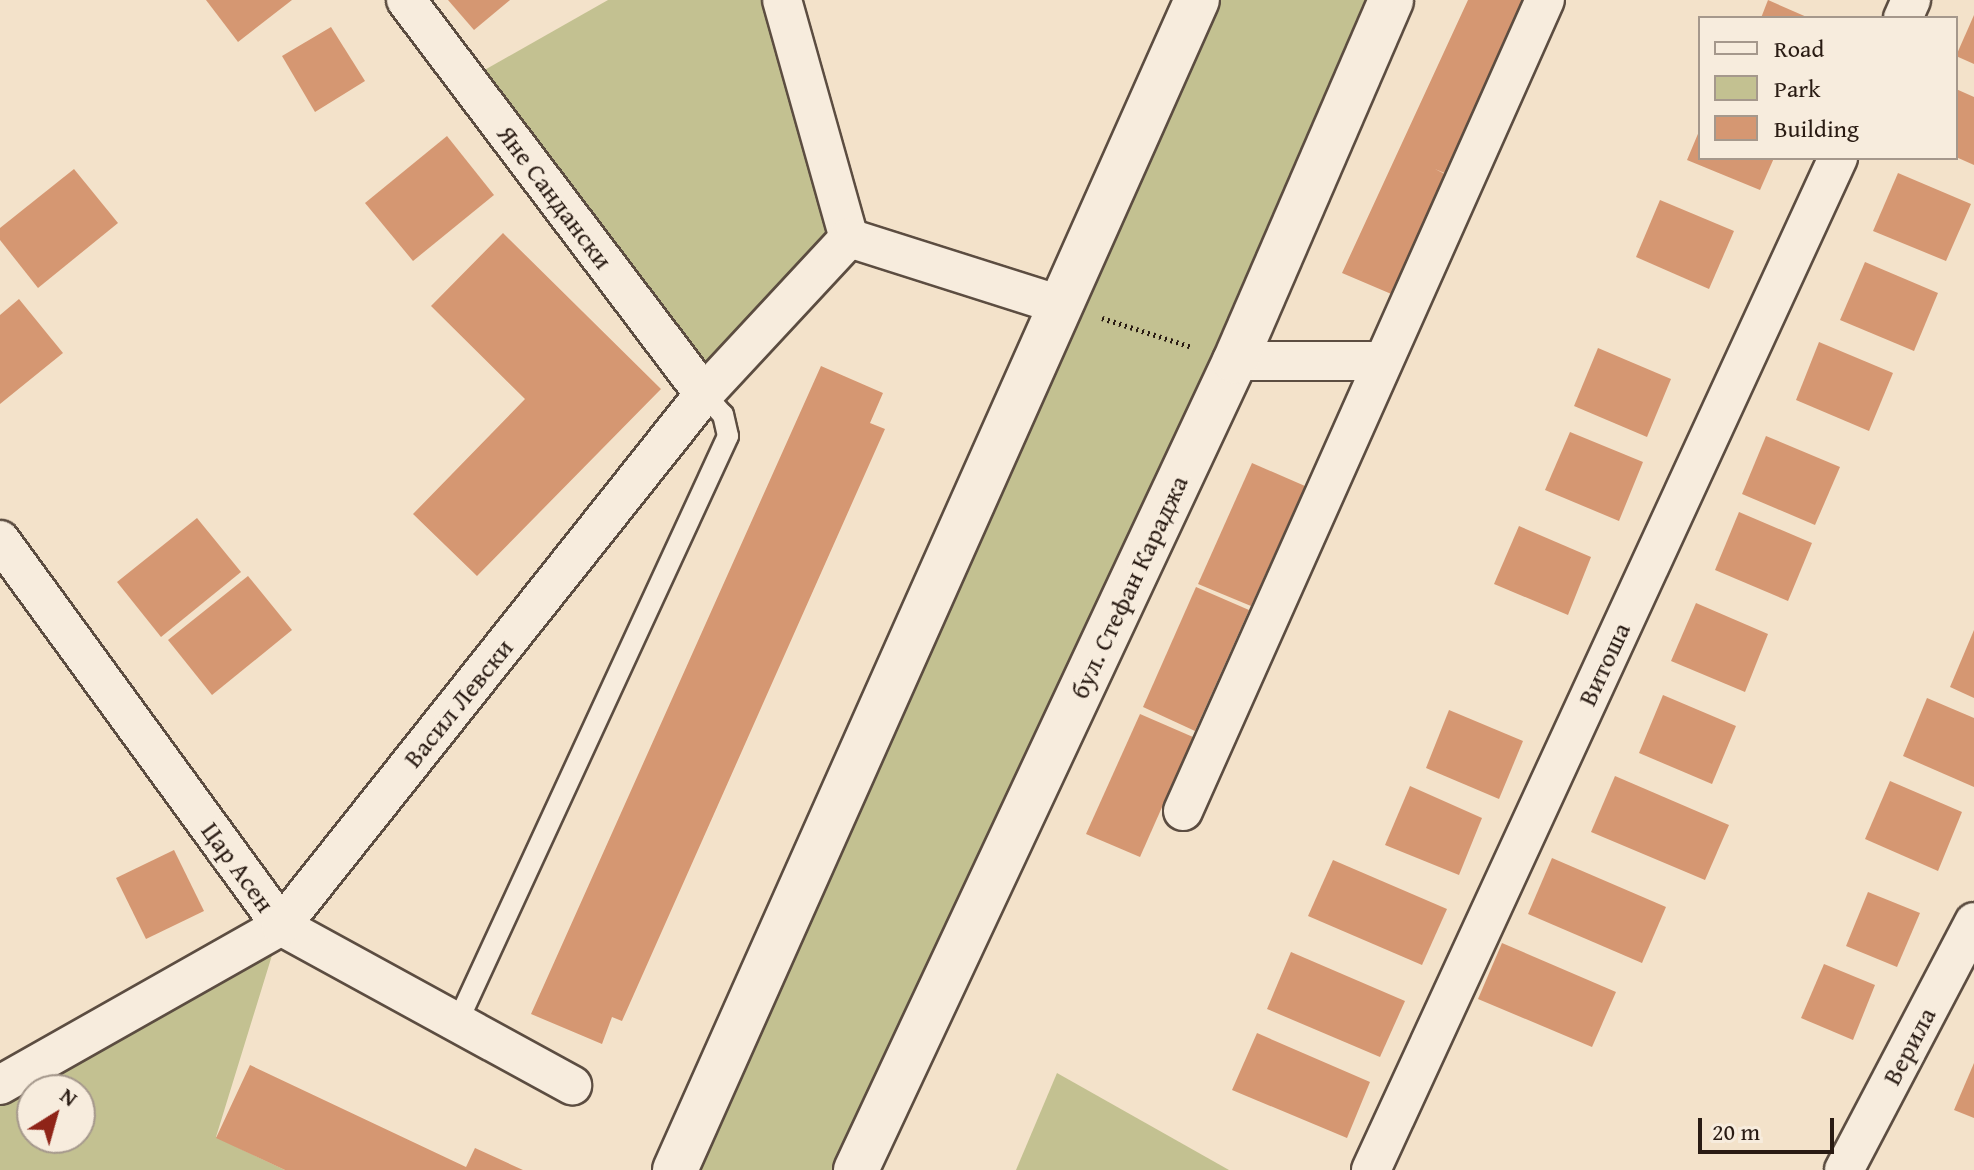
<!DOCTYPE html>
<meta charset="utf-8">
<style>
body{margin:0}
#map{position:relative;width:1974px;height:1170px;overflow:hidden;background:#f3e2ca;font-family:"Gentium Book Plus",serif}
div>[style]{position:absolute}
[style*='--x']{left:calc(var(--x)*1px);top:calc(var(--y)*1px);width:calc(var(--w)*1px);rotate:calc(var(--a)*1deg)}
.green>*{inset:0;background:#c3c191}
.building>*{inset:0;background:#d59772}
.path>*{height:5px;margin-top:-2.5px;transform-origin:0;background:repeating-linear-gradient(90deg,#291b13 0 2px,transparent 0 6px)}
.roads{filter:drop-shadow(2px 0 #5c4d41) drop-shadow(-2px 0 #5c4d41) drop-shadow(0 2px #5c4d41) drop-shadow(0 -2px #5c4d41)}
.lane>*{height:20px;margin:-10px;padding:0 10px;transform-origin:10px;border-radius:10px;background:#f7ecdd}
.street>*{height:38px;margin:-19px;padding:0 19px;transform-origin:19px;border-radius:19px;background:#f7ecdd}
.secondary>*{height:44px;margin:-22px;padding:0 22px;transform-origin:22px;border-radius:22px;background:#f7ecdd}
span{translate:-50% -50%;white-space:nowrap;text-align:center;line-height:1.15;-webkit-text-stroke:7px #f7ecdd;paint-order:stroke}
.street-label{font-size:26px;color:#291b13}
.legend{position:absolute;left:1698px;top:16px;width:260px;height:144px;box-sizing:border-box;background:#f7ecdd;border:2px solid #a5988c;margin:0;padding:10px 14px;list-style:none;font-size:24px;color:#291b13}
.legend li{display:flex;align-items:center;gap:16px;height:40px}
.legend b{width:40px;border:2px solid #a5988c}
.north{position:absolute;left:16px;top:1074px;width:80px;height:80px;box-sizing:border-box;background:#f7ecdd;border:2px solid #a5988c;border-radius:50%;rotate:37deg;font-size:22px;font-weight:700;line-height:32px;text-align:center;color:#291b13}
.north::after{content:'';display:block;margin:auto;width:28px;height:36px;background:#8f2418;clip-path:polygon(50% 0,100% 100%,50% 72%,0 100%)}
.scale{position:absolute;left:1698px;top:1118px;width:136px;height:36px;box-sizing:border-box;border:4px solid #291b13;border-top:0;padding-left:10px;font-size:24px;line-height:28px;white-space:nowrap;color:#291b13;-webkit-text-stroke:6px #f7ecdd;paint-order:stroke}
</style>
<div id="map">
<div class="green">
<i style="clip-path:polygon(608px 0,782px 0,849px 238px,704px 394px,467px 80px)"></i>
<i style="clip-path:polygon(1197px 0,1391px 0,856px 1170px,675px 1170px)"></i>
<i style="clip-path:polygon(evenodd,281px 926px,216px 1137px,285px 1170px,0 1170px,0 1085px,281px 926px,32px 1090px,80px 1090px,80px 1138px,32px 1138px,32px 1090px)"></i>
<i style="clip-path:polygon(1057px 1073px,1229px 1170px,1016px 1170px)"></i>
</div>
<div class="building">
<i style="clip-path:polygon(206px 0,292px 0,238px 42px)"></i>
<i style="clip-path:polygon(448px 0,510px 0,474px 30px)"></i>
<i style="clip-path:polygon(1468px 0,1532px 0,1454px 177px,1435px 169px,1449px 176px,1396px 296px,1342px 273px)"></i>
<i style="clip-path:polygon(1768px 0,1809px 18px,1761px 18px)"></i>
<i style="clip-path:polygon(1974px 15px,1974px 64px,1956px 56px)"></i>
<i style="clip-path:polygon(331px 27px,365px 81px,315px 112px,282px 56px)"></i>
<i style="clip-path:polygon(1956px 89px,1974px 97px,1974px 165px,1956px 157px)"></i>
<i style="clip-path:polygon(1700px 129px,1700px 158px,1774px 158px,1760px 190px,1687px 160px)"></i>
<i style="clip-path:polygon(447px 136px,494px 195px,413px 261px,365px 203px)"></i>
<i style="clip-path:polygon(74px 169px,118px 223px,38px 288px,0 240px,0 228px)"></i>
<i style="clip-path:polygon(1898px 173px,1971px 204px,1946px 261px,1873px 231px)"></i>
<i style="clip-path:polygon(1660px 200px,1734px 231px,1709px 289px,1636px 257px)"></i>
<i style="clip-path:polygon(503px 233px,661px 389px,477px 576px,413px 514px,525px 399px,431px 306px)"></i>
<i style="clip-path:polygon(1865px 262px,1938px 293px,1914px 351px,1840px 320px)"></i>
<i style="clip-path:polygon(19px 299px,63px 353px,0 404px,0 315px)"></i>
<i style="clip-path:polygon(1819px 342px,1893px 373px,1869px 431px,1796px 400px)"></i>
<i style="clip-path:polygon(1598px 348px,1671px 379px,1647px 437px,1574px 406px)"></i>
<i style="clip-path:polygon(821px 366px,883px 393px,870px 423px,885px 429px,622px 1021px,612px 1017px,602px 1044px,531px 1014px)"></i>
<i style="clip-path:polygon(1570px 432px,1643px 462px,1619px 521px,1545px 490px)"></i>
<i style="clip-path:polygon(1766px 436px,1840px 467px,1815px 525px,1742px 494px)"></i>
<i style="clip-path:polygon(1252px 463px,1305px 486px,1251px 606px,1198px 584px)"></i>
<i style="clip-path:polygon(1739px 512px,1812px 543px,1788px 601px,1715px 570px)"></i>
<i style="clip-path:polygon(197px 518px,241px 572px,161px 637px,117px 582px)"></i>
<i style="clip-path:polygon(1519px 526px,1591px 557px,1568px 615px,1494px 584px)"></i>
<i style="clip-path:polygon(248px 576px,292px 630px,212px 695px,168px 640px)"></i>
<i style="clip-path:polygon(1196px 587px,1249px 610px,1195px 731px,1143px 707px)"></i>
<i style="clip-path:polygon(1696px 603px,1768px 634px,1745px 692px,1671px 661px)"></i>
<i style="clip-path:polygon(1974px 630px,1974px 698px,1950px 687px)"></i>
<i style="clip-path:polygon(1663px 695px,1736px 726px,1712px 784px,1639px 753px)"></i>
<i style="clip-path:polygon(1927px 698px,1974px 718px,1974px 787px,1903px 756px)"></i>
<i style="clip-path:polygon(1449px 710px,1523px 741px,1499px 799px,1426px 768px)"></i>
<i style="clip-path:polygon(1140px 714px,1193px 737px,1140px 857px,1086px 834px)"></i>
<i style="clip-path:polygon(1615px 776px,1729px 825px,1705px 880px,1591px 832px)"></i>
<i style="clip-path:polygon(1890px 781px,1962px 812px,1938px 871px,1865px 839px)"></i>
<i style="clip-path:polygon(1410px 786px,1482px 818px,1459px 875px,1385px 845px)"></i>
<i style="clip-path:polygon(174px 850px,204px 911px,146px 939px,116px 878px)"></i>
<i style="clip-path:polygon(1552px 858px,1666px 907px,1642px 963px,1528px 914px)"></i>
<i style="clip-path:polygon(1333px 860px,1447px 909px,1422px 965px,1308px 916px)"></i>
<i style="clip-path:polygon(1868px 892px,1920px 913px,1897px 967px,1846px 946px)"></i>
<i style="clip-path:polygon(1502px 943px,1616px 992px,1592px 1047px,1478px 999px)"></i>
<i style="clip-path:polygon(1291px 952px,1405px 1001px,1380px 1057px,1267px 1009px)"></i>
<i style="clip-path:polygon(1824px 964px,1875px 985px,1853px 1040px,1801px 1018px)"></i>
<i style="clip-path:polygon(1257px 1033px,1370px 1082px,1347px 1138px,1232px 1090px)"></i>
<i style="clip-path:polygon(1974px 1063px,1974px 1118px,1954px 1110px)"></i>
<i style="clip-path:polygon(250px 1065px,466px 1167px,475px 1148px,523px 1170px,285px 1170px,216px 1138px)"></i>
</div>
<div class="path">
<i style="--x:1102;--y:318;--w:95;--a:17.9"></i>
</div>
<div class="roads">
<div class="lane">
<i style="--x:458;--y:1021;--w:644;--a:-65.22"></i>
<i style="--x:728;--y:436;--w:22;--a:-103"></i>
<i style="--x:723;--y:415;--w:28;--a:-132"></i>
</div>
<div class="street">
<i style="--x:406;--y:0;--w:494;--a:52.9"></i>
<i style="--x:782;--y:0;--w:247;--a:74.3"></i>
<i style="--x:849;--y:238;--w:221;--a:17.6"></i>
<i style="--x:1903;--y:18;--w:20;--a:-66"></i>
<i style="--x:1235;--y:361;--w:145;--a:0"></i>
<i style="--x:0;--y:540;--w:477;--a:53.9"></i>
<i style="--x:281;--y:926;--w:332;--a:28.7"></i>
<i style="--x:1183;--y:811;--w:888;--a:-65.95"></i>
<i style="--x:0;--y:1085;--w:323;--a:-29.5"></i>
<i style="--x:281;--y:926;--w:680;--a:-51.51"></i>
<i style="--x:704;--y:394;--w:213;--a:-47.1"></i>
<i style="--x:1371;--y:1170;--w:1115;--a:-65.23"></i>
<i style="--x:1844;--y:1170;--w:280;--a:-62.3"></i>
</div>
<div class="secondary">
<i style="--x:675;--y:1170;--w:1281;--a:-65.96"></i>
<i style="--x:856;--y:1170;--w:893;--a:-64.9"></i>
<i style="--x:1235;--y:361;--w:393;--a:-66.6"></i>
</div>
</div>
<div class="street-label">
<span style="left:555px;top:197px;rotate:53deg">Яне Сандански</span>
<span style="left:1129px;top:587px;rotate:-65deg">бул. Стефан Караджа</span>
<span style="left:1604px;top:664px;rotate:-65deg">Витоша</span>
<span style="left:458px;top:703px;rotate:-51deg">Васил Левски</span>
<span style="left:238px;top:867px;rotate:54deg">Цар Асен</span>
<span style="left:1909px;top:1046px;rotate:-62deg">Верила</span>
</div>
<ul class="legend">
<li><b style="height:10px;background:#f7ecdd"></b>Road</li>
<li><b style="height:22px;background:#c3c191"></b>Park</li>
<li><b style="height:22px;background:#d59772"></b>Building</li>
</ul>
<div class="north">N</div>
<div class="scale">20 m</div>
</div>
